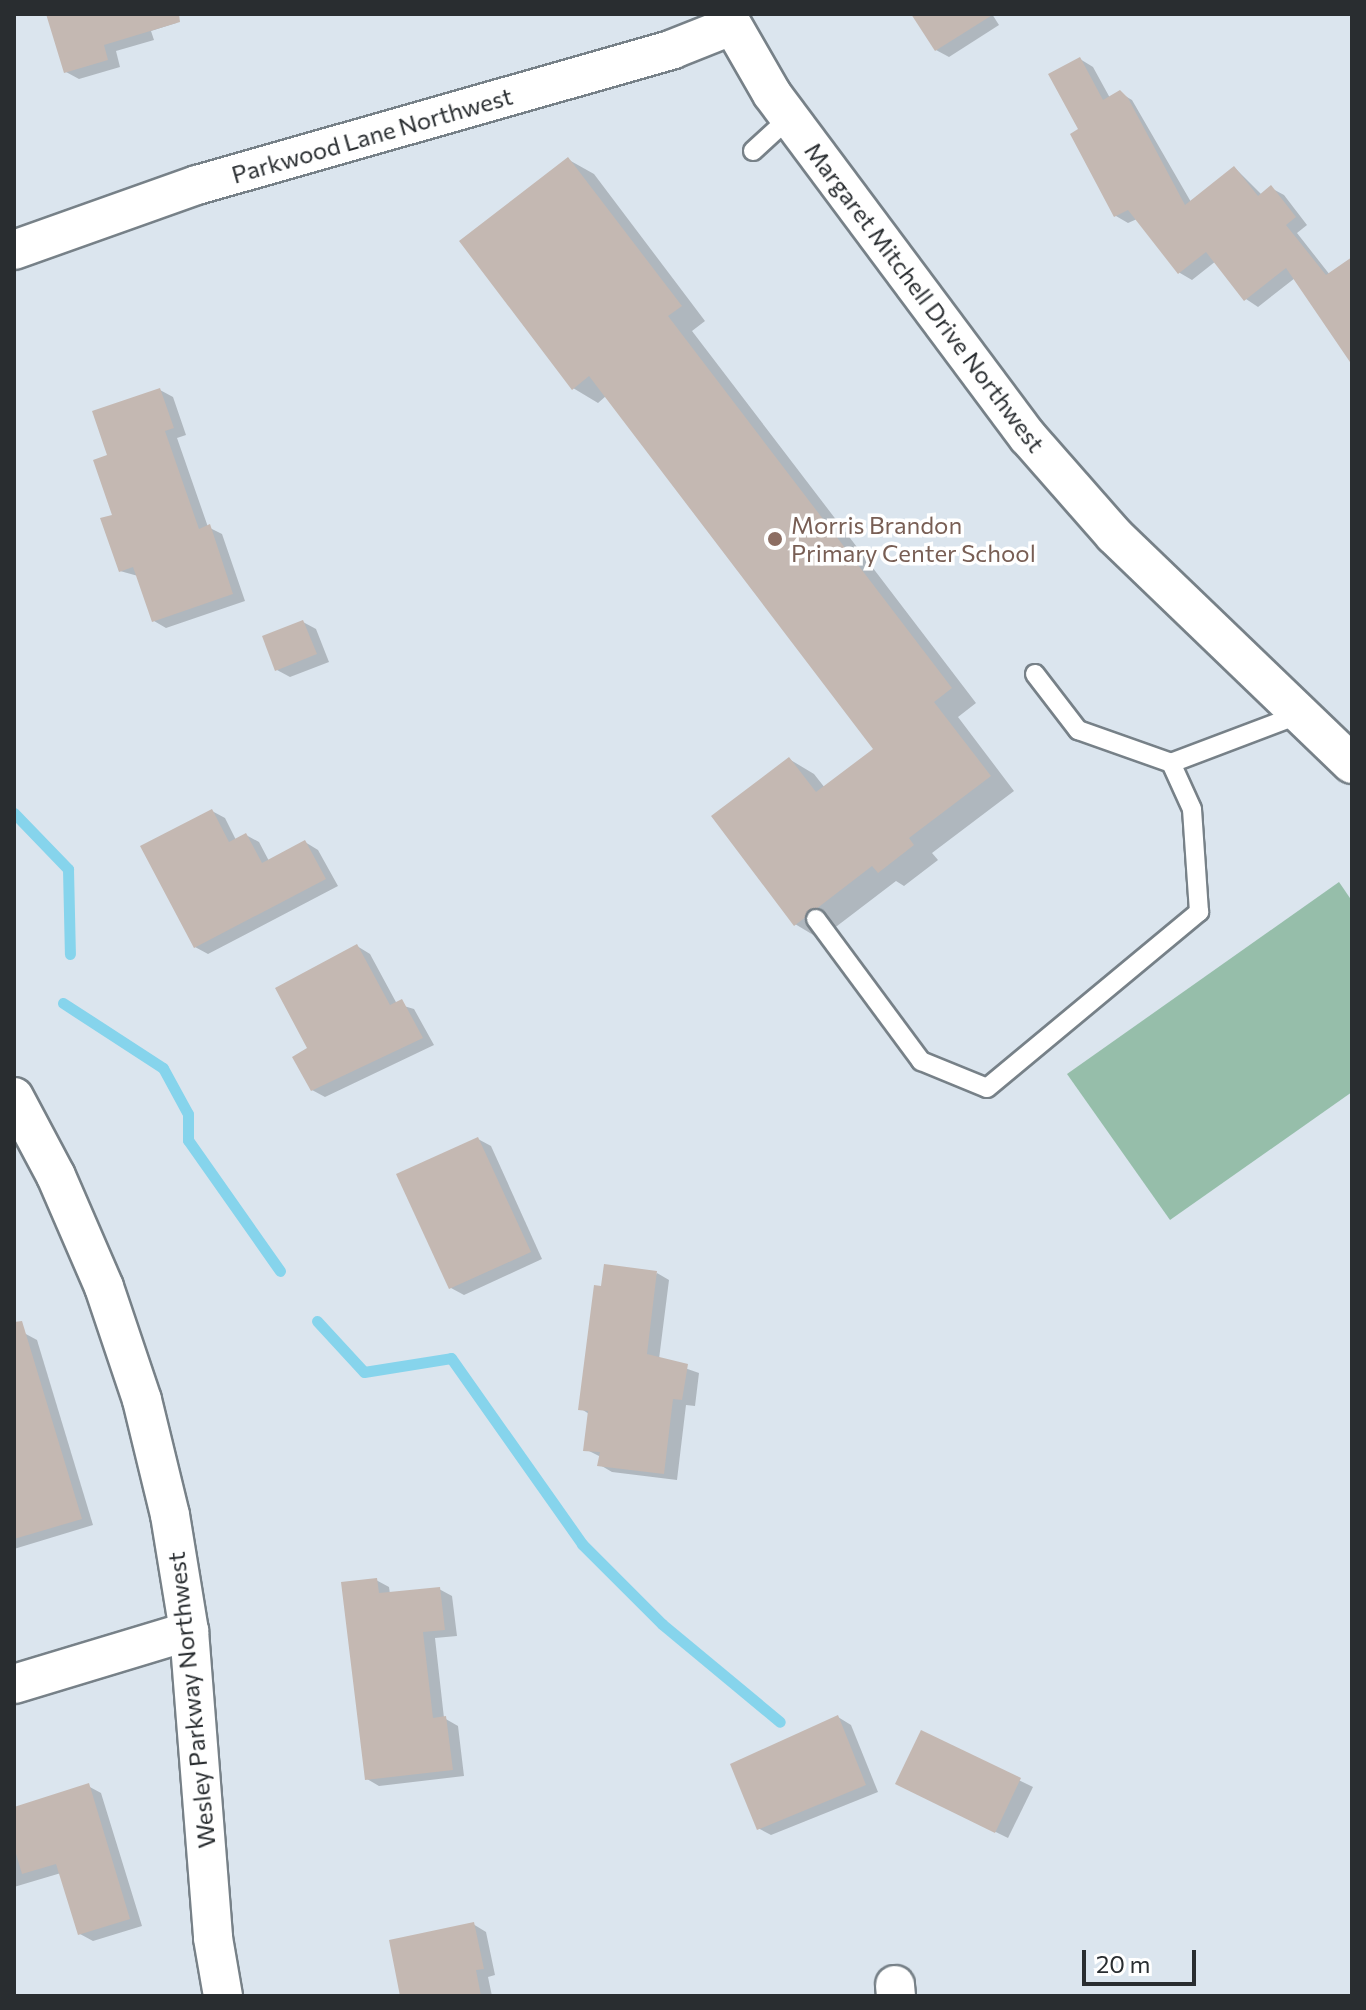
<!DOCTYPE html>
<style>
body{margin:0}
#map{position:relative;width:1366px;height:2010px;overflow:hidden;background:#dbe5ee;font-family:Commissioner,sans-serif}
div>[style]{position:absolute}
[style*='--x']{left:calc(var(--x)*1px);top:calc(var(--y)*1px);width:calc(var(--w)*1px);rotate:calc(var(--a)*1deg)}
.green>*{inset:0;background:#96beaa}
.shadow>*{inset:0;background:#0003}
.stream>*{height:11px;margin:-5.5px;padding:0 5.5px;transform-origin:5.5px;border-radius:5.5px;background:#86d4ec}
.building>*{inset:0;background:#c4b8b2}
.roads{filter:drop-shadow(2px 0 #778188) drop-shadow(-2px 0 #778188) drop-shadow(0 2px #778188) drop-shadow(0 -2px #778188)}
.lane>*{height:18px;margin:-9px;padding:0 9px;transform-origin:9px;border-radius:9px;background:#fff}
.street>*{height:38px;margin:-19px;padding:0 19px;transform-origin:19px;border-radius:19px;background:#fff}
.dots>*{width:22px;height:22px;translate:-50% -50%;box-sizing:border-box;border:4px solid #fff;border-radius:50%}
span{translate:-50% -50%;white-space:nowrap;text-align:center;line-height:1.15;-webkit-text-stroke:7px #fff;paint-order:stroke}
.street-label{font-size:24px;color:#292d30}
.education-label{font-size:24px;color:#785e54}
.left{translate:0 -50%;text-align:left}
.frame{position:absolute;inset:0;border:16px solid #292d30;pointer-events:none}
.scale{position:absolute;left:1082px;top:1950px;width:114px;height:36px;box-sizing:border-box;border:4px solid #292d30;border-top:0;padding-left:10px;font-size:24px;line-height:28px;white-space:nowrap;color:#292d30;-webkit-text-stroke:6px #fff;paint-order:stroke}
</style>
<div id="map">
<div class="green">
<i style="clip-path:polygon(1339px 882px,1352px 901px,1352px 1092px,1170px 1220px,1067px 1074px)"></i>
</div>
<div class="shadow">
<i style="clip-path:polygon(48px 14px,173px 14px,176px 23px,151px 31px,154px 40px,116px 51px,120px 67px,79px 79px,66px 72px)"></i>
<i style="clip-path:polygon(914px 14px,992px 14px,999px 25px,949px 57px,936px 50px)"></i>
<i style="clip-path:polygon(1080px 59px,1093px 67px,1110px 98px,1120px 93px,1132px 100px,1191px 202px,1235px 168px,1262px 195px,1271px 188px,1284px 195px,1307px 225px,1297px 233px,1330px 275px,1352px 260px,1352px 344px,1295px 278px,1258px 307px,1246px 299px,1216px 261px,1192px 280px,1180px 273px,1137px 219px,1128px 223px,1116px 216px,1080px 130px)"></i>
<i style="clip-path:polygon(569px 160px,594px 174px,705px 321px,692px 331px,976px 703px,958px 717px,1014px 791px,932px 853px,938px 860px,904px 886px,896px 881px,820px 939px,795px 924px,789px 759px,814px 774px,825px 788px,875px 750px,606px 396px,598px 403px,573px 388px)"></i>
<i style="clip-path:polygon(160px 390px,173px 397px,186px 435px,177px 438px,208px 527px,222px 534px,245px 601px,166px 628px,154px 621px,138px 576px,120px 571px,109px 456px)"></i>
<i style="clip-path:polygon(303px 622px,316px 629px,329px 662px,290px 677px,277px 670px)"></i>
<i style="clip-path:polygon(212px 811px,225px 818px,236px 840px,246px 835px,259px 842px,269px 861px,305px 842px,318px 850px,338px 886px,208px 954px,195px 947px)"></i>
<i style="clip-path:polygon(357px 946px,370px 954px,397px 1004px,414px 1009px,434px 1045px,325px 1097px,312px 1090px,310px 1049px)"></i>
<i style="clip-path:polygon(478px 1139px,491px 1146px,542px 1259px,464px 1295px,451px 1288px)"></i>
<i style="clip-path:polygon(657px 1273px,669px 1280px,659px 1359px,699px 1373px,695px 1406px,686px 1405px,677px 1480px,612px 1472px,600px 1465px,601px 1457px,585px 1449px,589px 1414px,580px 1408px)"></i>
<i style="clip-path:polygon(24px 1333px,37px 1340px,93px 1525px,14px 1549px,14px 1336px)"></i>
<i style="clip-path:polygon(376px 1580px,389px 1587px,390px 1594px,439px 1589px,452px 1596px,457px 1636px,435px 1638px,444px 1718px,458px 1726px,464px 1776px,379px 1786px,367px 1779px)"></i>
<i style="clip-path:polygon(838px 1717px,851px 1725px,878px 1792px,771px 1835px,758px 1828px)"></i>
<i style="clip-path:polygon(922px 1733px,1033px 1787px,1008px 1838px,910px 1790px)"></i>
<i style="clip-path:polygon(88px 1786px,101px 1793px,142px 1926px,93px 1941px,80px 1934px,61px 1873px,14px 1887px,14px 1809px)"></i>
<i style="clip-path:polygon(473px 1924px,486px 1932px,495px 1975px,488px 1977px,492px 1996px,402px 1996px)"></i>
</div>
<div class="stream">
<i style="--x:14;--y:813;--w:78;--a:46"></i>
<i style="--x:68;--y:869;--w:85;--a:88.7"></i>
<i style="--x:63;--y:1003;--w:119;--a:33"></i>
<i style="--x:163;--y:1068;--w:52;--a:61.5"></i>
<i style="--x:188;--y:1114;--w:26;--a:90"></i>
<i style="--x:188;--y:1140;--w:160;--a:54.9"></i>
<i style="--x:317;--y:1321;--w:69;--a:47.3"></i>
<i style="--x:364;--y:1372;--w:88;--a:-9.1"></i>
<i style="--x:451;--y:1358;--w:228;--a:54.8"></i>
<i style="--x:582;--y:1544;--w:113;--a:45"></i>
<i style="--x:662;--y:1624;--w:153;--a:39.7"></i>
</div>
<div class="building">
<i style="clip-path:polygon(46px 14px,179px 14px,180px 22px,104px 45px,108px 60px,64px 73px)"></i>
<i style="clip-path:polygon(911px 14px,994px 14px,935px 51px)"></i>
<i style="clip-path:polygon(1080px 57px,1103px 100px,1120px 90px,1128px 98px,1185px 205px,1234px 166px,1258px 196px,1271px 185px,1296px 217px,1286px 225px,1326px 275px,1352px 257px,1352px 365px,1286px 268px,1244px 301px,1206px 252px,1178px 274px,1128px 210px,1114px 217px,1070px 134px,1078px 129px,1048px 74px)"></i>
<i style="clip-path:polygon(568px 157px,682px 306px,668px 316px,952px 688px,934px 702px,991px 776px,909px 838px,914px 845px,878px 873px,872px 866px,794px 926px,711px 816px,789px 757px,816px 792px,873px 749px,589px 376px,572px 390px,459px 241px)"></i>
<i style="clip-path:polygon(160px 388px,174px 428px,165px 431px,199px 529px,210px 524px,233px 594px,152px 622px,133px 567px,119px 572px,100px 518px,112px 515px,93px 460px,107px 455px,92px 411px)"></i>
<i style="clip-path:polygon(303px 620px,317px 654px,275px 671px,262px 636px)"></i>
<i style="clip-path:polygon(212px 809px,229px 842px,246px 833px,262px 863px,305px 840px,326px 879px,194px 948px,140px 846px)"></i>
<i style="clip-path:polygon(357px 944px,390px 1005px,402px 999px,423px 1038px,311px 1091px,292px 1057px,307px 1048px,275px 988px)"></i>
<i style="clip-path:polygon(478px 1137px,531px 1252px,449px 1289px,396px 1174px)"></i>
<i style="clip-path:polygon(604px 1264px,657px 1271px,647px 1354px,688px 1364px,682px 1400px,673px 1399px,664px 1474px,597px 1466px,600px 1452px,583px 1451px,588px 1411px,578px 1410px,594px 1285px,601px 1286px)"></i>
<i style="clip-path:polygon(22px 1321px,82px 1519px,14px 1539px,14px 1322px)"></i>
<i style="clip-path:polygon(377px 1578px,379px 1593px,440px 1587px,445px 1630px,423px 1632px,433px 1718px,446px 1716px,453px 1770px,365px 1780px,341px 1582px)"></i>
<i style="clip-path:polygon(838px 1715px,866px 1785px,757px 1830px,730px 1764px)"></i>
<i style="clip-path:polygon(921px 1730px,1021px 1778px,995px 1833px,895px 1784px)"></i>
<i style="clip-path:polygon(89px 1783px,130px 1919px,78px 1935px,56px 1864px,22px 1874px,14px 1847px,14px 1807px)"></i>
<i style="clip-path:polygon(474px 1922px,484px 1969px,476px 1970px,481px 1996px,400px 1996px,389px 1940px)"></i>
</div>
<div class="roads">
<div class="lane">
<i style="--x:753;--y:151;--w:49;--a:-42.5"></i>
<i style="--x:1035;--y:674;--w:71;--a:52.5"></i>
<i style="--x:1078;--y:730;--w:99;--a:19.5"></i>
<i style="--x:1171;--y:763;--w:136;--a:-20.7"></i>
<i style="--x:816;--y:919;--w:177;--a:53.5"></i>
<i style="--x:921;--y:1061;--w:71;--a:22.2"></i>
<i style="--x:987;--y:1088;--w:276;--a:-39.7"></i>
<i style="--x:1199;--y:912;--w:103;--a:-93.9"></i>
<i style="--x:1192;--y:809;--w:51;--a:-114.5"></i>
</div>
<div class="street">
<i style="--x:726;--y:14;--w:92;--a:60.1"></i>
<i style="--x:772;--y:94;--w:428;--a:53.3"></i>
<i style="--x:1028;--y:437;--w:130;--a:48.7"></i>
<i style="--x:1114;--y:535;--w:330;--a:43.9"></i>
<i style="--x:14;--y:250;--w:194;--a:-19.6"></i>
<i style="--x:197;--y:185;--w:495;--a:-15.9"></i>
<i style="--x:673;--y:49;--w:62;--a:-21.6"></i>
<i style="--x:14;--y:1097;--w:89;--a:62"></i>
<i style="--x:56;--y:1176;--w:121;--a:66.6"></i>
<i style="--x:104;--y:1287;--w:119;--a:71.4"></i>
<i style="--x:142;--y:1400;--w:118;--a:76.3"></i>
<i style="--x:170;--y:1515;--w:118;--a:80.7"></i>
<i style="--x:189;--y:1631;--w:308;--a:85.5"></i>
<i style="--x:213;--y:1938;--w:59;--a:80.2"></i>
<i style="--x:14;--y:1684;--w:183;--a:-16.8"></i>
<i style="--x:895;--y:1985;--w:11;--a:85"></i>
</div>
</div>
<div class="dots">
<i style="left:775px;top:539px;background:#8d6e63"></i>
</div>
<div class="street-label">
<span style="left:372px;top:135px;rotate:-16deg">Parkwood Lane Northwest</span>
<span style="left:925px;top:297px;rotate:53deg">Margaret Mitchell Drive Northwest</span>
<span style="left:191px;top:1700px;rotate:-96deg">Wesley Parkway Northwest</span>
</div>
<div class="education-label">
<span class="left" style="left:791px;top:539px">Morris Brandon<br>Primary Center School</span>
</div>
<div class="frame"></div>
<div class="scale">20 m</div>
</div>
